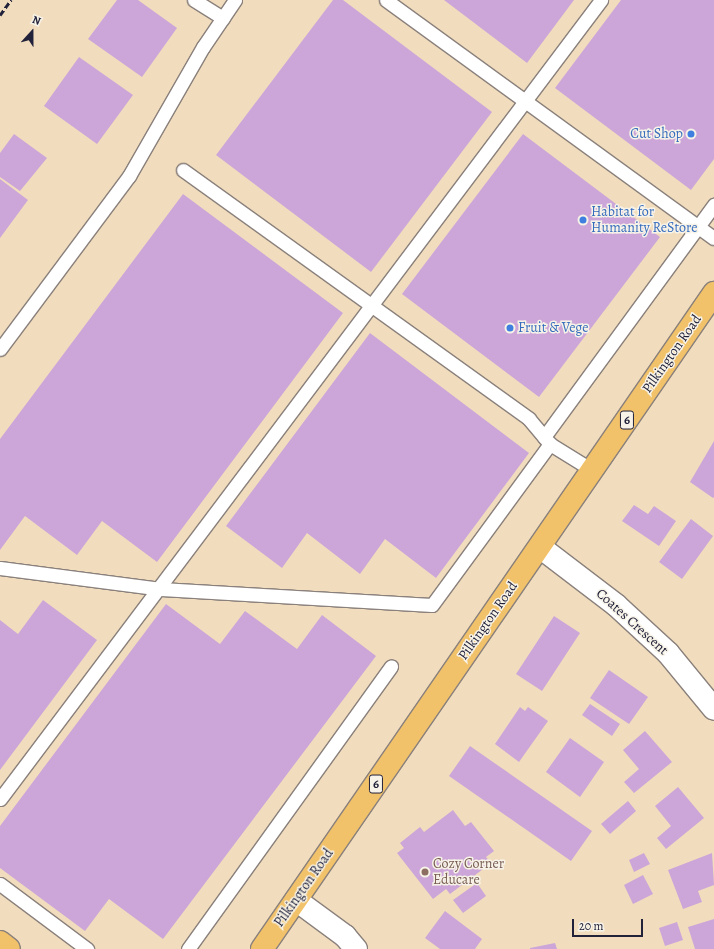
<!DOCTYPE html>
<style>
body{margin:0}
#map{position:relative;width:714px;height:949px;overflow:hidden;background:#f1ddbd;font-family:Alegreya,serif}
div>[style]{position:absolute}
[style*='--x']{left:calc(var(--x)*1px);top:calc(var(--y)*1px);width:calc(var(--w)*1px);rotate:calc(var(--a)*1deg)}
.building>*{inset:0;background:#cca6d8}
.roads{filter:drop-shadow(1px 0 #8a807c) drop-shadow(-1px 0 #8a807c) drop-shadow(0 1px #8a807c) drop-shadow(0 -1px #8a807c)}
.service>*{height:13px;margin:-6.5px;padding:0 6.5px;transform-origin:6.5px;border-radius:6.5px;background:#fff}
.minor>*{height:22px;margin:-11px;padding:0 11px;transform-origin:11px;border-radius:11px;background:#fff}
.primary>*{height:22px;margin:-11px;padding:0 11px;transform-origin:11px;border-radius:11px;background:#f2c26a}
.rail>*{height:3px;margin-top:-1.5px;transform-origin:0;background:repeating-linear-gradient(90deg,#22223b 0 6px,transparent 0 9px)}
.dots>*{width:11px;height:11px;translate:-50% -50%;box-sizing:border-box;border:2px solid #f7f3e8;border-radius:50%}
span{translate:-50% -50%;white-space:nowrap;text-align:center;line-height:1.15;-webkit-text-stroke:3px #f7f3e8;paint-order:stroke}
.shield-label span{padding:1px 3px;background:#f7f3e8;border:1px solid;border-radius:3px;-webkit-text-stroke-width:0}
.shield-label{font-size:13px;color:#22223b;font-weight:700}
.shop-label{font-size:14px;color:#366cbe}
.right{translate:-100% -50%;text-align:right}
.left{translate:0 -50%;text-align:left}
.street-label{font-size:14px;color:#22223b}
.education-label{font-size:14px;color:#785e54}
.north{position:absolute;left:12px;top:12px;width:40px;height:40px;-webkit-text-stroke:3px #f7f3e8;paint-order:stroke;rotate:21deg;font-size:11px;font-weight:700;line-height:16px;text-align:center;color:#22223b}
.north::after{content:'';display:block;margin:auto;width:14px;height:18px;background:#22223b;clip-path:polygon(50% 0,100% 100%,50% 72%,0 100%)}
.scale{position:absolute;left:572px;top:919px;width:71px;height:18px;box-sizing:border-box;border:2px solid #22223b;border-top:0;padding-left:5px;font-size:12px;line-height:14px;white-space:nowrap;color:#22223b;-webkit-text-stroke:3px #f7f3e8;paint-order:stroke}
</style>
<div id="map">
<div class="building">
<i style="clip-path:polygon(117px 0,138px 0,177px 28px,142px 77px,88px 39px)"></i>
<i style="clip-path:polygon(333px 0,343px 0,492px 112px,371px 272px,216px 155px)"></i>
<i style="clip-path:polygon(444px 0,574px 0,527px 63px)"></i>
<i style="clip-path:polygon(621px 0,714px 0,714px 159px,691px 190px,555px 88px)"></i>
<i style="clip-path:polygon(79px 57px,133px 95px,97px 144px,44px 106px)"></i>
<i style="clip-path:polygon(14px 134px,47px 158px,20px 191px,0 177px,0 153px)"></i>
<i style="clip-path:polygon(523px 134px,660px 237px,539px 397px,402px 294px)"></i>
<i style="clip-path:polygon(0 179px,28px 200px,0 238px)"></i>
<i style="clip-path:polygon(183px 194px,343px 313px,157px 562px,102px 521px,77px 555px,25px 516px,0 550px,0 439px)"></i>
<i style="clip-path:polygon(370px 333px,529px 453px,436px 578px,385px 539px,360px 574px,307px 533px,282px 568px,226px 526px)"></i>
<i style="clip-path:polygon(714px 441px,714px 497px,713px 498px,690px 482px)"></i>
<i style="clip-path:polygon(634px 505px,648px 514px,654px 506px,676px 521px,659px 546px,622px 521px)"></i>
<i style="clip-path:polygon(691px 519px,713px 536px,682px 579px,659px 562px)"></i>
<i style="clip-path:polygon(43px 600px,97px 640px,0 770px,0 620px,18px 634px)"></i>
<i style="clip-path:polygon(166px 604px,220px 644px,245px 611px,297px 649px,322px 615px,376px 656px,163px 939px,109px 899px,85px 931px,0 868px,0 826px)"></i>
<i style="clip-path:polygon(554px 616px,580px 633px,542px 691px,516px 674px)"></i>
<i style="clip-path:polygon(609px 670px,648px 697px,629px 724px,590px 698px)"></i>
<i style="clip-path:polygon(590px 704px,620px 724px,612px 736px,582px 715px)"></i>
<i style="clip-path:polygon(520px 707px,525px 711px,528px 707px,548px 721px,519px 762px,495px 744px)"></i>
<i style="clip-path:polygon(645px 731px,672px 762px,634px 793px,624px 782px,639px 769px,623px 750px)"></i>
<i style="clip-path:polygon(570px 738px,604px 762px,580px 797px,546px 772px)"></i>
<i style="clip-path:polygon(470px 746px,592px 831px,571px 861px,449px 776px)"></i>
<i style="clip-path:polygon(678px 787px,704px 818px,666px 849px,657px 838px,671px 826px,655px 806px)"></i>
<i style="clip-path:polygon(628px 801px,636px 811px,610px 834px,601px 824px)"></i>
<i style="clip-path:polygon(453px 810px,465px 826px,471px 822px,494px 851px,486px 857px,491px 863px,450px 894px,446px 889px,433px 899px,397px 853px,404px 848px,400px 843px,420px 827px,424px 832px)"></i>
<i style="clip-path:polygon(644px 853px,650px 864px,634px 872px,629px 860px)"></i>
<i style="clip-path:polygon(712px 853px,714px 885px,698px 891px,702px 902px,683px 909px,668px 870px)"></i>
<i style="clip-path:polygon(643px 875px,653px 894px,633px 904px,624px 885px)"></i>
<i style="clip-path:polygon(477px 883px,486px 896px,463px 913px,453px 900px)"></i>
<i style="clip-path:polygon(445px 911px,482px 939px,475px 949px,440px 949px,425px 938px)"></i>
<i style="clip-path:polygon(714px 919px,714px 949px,695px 949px,688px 927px)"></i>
<i style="clip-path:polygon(677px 922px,683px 940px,665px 946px,659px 928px)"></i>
<i style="clip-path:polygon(555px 943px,557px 949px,530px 949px,530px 948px)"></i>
</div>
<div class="roads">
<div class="service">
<i style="--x:194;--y:0;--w:34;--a:32"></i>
<i style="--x:386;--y:0;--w:405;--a:36"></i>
<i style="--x:183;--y:170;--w:426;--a:35.7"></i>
<i style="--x:529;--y:419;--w:33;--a:50"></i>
<i style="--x:550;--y:444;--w:49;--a:31.8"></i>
<i style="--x:0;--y:349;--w:216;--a:-53.3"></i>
<i style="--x:129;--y:176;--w:149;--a:-60.2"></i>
<i style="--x:203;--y:47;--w:57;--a:-55.8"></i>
<i style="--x:544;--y:437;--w:288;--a:-53.8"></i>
<i style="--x:0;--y:568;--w:162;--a:7.4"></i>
<i style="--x:161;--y:589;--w:271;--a:3.4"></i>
<i style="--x:432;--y:605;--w:200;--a:-53.8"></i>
<i style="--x:0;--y:799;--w:1000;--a:-53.05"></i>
<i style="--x:0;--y:884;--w:109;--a:36.8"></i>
<i style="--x:188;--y:949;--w:348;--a:-54.3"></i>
</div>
<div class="minor">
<i style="--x:540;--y:547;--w:96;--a:37.3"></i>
<i style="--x:616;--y:605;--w:71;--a:42.7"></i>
<i style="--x:668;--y:653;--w:72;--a:50.6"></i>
<i style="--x:296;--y:900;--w:61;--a:36.3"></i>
<i style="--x:345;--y:936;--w:17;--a:50"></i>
</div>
<div class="primary">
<i style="--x:0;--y:942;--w:11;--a:38"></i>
<i style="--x:262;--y:949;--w:797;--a:-55.43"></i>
</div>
</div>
<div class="rail">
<i style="--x:0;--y:15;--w:19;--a:-54"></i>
</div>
<div class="dots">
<i style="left:691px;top:134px;background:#3f7fe0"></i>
<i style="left:583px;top:220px;background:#3f7fe0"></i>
<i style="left:510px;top:328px;background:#3f7fe0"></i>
<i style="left:425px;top:872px;background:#8d6e63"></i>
</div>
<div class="shield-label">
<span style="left:627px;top:420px">6</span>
<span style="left:376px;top:784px">6</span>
</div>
<div class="shop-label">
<span class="right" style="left:683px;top:134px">Cut Shop</span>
<span class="left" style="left:591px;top:220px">Habitat for<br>Humanity ReStore</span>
<span class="left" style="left:518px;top:328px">Fruit &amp; Vege</span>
</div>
<div class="street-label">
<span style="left:672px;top:354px;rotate:-55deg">Pilkington Road</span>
<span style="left:488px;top:621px;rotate:-55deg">Pilkington Road</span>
<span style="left:632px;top:622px;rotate:42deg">Coates Crescent</span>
<span style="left:304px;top:888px;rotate:-55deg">Pilkington Road</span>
</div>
<div class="education-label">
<span class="left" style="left:433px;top:872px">Cozy Corner<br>Educare</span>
</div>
<div class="north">N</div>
<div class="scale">20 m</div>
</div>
